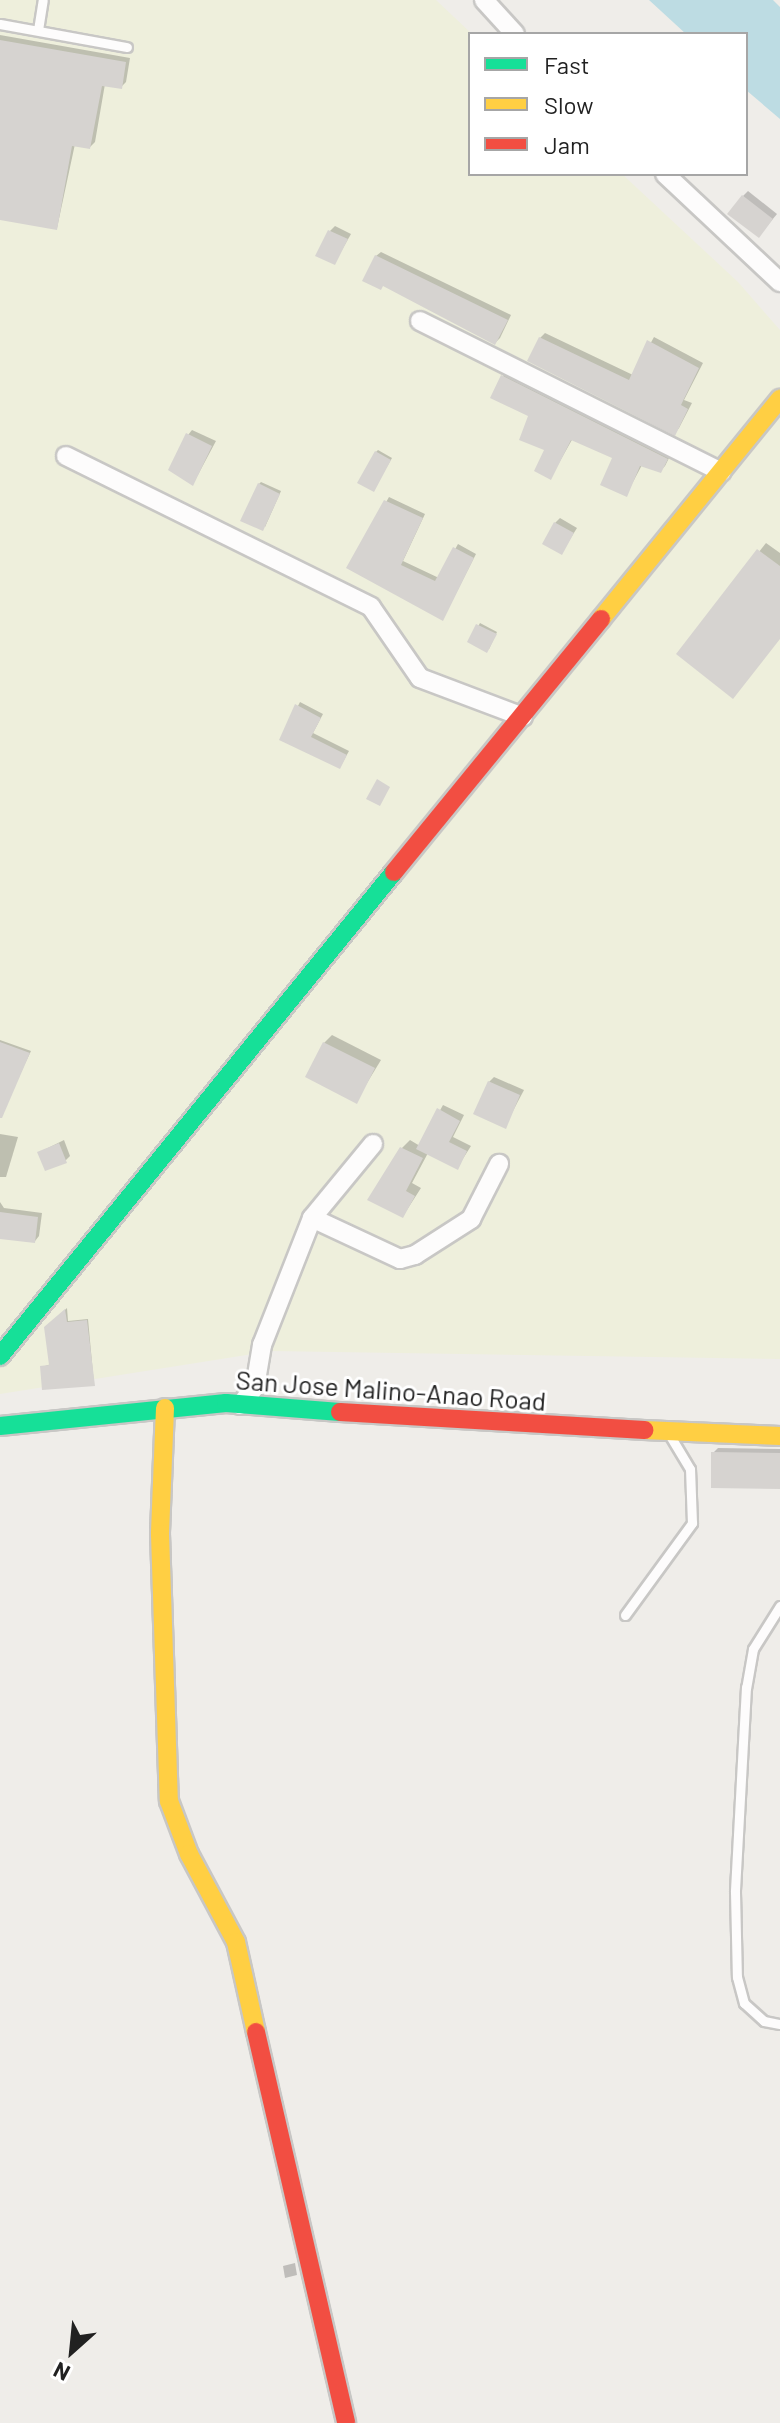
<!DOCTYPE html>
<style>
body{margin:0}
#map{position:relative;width:780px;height:2423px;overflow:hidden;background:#efede9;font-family:Barlow,sans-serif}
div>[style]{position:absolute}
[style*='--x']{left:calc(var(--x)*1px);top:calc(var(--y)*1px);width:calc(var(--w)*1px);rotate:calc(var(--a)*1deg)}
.farmland>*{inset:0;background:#eeefdc}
.water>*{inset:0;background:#bddce3}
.shadow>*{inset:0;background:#0003}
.building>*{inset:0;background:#d6d3d0}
.roads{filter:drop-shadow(2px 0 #c8c7c5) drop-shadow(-2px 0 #c8c7c5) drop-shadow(0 2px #c8c7c5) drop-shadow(0 -2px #c8c7c5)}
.lane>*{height:9px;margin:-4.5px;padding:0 4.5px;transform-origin:4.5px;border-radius:4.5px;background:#fdfcfc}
.street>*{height:18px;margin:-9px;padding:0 9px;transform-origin:9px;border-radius:9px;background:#fdfcfc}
.fast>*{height:18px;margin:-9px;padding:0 9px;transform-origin:9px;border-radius:9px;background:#16e098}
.slow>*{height:18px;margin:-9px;padding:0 9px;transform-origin:9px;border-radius:9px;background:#ffcf43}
.jam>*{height:18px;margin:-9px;padding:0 9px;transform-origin:9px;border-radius:9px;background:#f24e42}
span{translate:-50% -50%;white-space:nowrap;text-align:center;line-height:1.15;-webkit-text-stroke:6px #fff;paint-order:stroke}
.street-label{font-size:26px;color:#212121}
.legend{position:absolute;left:468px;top:32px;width:280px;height:144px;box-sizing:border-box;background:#fff;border:2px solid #a6a6a6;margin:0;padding:10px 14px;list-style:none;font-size:24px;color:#212121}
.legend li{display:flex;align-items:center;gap:16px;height:40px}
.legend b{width:40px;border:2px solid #a6a6a6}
.north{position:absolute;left:32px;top:2311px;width:80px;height:80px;-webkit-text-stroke:6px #fff;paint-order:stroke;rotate:207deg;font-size:22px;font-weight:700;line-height:32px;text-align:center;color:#212121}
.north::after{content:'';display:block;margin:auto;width:28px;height:36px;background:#212121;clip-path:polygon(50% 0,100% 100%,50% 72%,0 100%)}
</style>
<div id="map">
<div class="farmland">
<i style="clip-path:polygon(0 0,436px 0,472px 34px,470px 174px,622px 174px,738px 282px,780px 330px,780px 1359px,271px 1351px,0 1394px)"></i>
</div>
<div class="water">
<i style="clip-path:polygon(649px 0,773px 0,780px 7px,780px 119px,746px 90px,746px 34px,686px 34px)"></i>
</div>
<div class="shadow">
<i style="clip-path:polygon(0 35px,130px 58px,126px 82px,121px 87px,105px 84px,95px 142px,90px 147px,75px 144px,57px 228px,0 218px)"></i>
<i style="clip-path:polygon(748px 191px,777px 214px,763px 231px,743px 196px)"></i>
<i style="clip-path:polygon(335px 226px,351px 234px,335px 262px,330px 231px)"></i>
<i style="clip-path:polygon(381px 252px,511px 315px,500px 338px,495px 343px,384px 284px,376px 256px)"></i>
<i style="clip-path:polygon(545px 333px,633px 375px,654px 337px,703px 363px,684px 400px,692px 403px,679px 428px,675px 433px,540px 338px)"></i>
<i style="clip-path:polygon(507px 372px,671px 454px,665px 466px,660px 471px,642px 465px,626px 495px,615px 457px,573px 438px,551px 477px,546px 449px,531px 415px,503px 376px)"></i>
<i style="clip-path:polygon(192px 430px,216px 441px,193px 484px,188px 435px)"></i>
<i style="clip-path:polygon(378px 450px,392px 458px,375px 487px,376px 452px)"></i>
<i style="clip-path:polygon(261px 482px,281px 491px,265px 527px,259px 484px)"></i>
<i style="clip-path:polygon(389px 497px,425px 514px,403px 561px,439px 578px,458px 544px,476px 554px,443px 619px,349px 567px)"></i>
<i style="clip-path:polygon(560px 518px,577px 528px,562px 552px,555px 523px)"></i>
<i style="clip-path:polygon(766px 543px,780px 553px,780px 638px,679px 654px)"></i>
<i style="clip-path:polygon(480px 623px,497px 632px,489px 649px,469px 642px)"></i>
<i style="clip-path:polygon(300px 702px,323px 714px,313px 733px,349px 751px,340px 767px,281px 739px)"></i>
<i style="clip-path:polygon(332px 1035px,381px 1060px,356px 1101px,324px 1043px)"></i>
<i style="clip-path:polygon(0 1040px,31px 1051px,11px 1093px,0 1092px)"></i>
<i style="clip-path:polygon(494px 1077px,524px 1090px,505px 1126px,489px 1082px)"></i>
<i style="clip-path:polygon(443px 1105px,464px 1115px,453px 1137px,471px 1146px,457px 1168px,428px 1153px,412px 1183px,421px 1188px,403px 1216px,402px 1148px,410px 1140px,420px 1146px)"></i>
<i style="clip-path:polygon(0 1134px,18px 1137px,6px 1177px,0 1177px)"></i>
<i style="clip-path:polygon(64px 1140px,70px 1156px,65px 1161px,40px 1152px)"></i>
<i style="clip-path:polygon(0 1202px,4px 1208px,42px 1213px,39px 1236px,35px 1241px,0 1234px)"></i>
<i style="clip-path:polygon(67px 1308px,68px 1321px,88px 1319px,94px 1384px,42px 1367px,51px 1364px,46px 1328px)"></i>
<i style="clip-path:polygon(718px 1448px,780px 1449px,780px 1487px,713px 1453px)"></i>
<i style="clip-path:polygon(295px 2263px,297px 2275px,285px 2278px,283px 2266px)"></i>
</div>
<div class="building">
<i style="clip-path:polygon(0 40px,126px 62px,122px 89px,102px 86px,90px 149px,72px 146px,57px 230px,0 220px)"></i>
<i style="clip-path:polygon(742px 195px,773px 219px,759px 238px,727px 214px)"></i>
<i style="clip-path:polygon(328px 230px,348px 239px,335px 265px,315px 256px)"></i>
<i style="clip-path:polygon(375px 255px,508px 320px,495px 345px,383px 286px,381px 290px,362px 281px)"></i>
<i style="clip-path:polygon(539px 337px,629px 380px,647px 340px,699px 368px,681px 405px,688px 409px,675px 436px,527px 361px)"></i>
<i style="clip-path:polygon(501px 375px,668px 459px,661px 473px,640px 466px,627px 497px,600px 485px,612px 458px,571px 440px,551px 480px,534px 471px,544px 450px,519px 440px,528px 416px,490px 398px)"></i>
<i style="clip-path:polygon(186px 433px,212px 446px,193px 486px,168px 470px)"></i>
<i style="clip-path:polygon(375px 451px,391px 460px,374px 492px,357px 483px)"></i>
<i style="clip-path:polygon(258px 483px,280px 494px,263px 531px,240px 521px)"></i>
<i style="clip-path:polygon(384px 500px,423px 518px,401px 565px,435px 581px,453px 547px,474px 558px,443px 621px,346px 568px)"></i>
<i style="clip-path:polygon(554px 522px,574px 533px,562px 555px,542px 544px)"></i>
<i style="clip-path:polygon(757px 549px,780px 566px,780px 639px,733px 699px,676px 654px)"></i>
<i style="clip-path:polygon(476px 624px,497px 634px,487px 653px,467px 642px)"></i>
<i style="clip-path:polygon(295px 704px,321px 718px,311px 737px,347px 755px,340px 769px,279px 740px)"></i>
<i style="clip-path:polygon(377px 779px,390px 787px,380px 806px,366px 799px)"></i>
<i style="clip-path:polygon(0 1042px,30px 1053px,2px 1118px,0 1118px)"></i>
<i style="clip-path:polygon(323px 1042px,375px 1068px,357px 1104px,305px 1077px)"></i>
<i style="clip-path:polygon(488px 1081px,520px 1095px,506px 1129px,473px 1114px)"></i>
<i style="clip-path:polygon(437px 1108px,460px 1121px,449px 1142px,467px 1151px,458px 1170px,416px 1149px)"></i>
<i style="clip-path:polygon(59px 1143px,67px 1163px,45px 1171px,37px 1152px)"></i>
<i style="clip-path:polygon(400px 1147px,423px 1158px,406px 1191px,415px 1196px,403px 1218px,367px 1200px)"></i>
<i style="clip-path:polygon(0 1212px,38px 1217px,35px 1243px,0 1239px)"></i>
<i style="clip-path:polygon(65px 1309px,67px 1322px,87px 1320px,95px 1386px,42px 1390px,40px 1366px,49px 1365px,44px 1327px)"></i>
<i style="clip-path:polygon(711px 1452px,780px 1453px,780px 1489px,711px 1488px)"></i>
</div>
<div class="roads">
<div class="lane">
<i style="--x:0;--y:24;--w:129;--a:10.3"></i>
<i style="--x:38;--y:30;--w:30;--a:-81"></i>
<i style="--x:780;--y:1606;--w:51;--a:122.1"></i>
<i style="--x:753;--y:1649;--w:39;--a:100"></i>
<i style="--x:746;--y:1687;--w:205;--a:93.1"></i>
<i style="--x:735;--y:1892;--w:85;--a:88.7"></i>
<i style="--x:737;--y:1977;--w:27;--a:75"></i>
<i style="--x:744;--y:2003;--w:27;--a:42"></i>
<i style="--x:764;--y:2021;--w:16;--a:11"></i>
<i style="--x:625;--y:1615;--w:114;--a:-53.9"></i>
<i style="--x:692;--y:1523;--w:54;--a:-92.1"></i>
<i style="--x:690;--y:1469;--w:41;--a:-121"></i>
</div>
<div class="street">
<i style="--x:484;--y:0;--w:46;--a:47.6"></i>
<i style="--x:665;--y:174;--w:158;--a:43.2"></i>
<i style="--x:420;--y:321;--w:337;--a:26.6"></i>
<i style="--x:66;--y:456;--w:340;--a:26.3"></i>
<i style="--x:371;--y:607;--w:86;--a:55.4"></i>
<i style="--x:420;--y:678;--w:110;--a:20.7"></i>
<i style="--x:312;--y:1218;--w:96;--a:-50.5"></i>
<i style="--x:240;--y:1405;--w:23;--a:-50"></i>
<i style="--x:255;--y:1387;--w:43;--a:-80.5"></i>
<i style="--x:262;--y:1345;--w:136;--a:-68.5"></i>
<i style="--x:312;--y:1218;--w:97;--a:25"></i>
<i style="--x:400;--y:1259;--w:16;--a:-15"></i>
<i style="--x:415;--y:1255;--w:67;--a:-32.7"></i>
<i style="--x:471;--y:1219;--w:62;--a:-63"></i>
</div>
<div class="fast">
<i style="--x:0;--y:1356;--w:624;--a:-50.85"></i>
<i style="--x:0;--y:1426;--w:227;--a:-5.8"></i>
<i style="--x:226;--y:1403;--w:114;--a:4.5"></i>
</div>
<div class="slow">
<i style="--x:601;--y:619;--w:284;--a:-50.9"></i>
<i style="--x:165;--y:1408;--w:126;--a:92.3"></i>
<i style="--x:160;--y:1534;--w:267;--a:88.1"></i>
<i style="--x:169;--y:1801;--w:57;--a:69.3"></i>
<i style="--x:189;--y:1854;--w:100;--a:61.9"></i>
<i style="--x:236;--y:1942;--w:92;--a:77.5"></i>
<i style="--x:644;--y:1430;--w:136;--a:2.5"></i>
</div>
<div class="jam">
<i style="--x:394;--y:872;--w:327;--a:-50.7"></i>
<i style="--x:340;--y:1412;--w:305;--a:3.4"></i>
<i style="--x:256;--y:2032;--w:401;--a:77"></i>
</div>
</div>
<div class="street-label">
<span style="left:391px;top:1390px;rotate:4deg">San Jose Malino-Anao Road</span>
</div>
<ul class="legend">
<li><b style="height:10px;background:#16e098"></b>Fast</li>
<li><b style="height:10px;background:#ffcf43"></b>Slow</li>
<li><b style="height:10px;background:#f24e42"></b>Jam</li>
</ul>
<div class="north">N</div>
</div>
